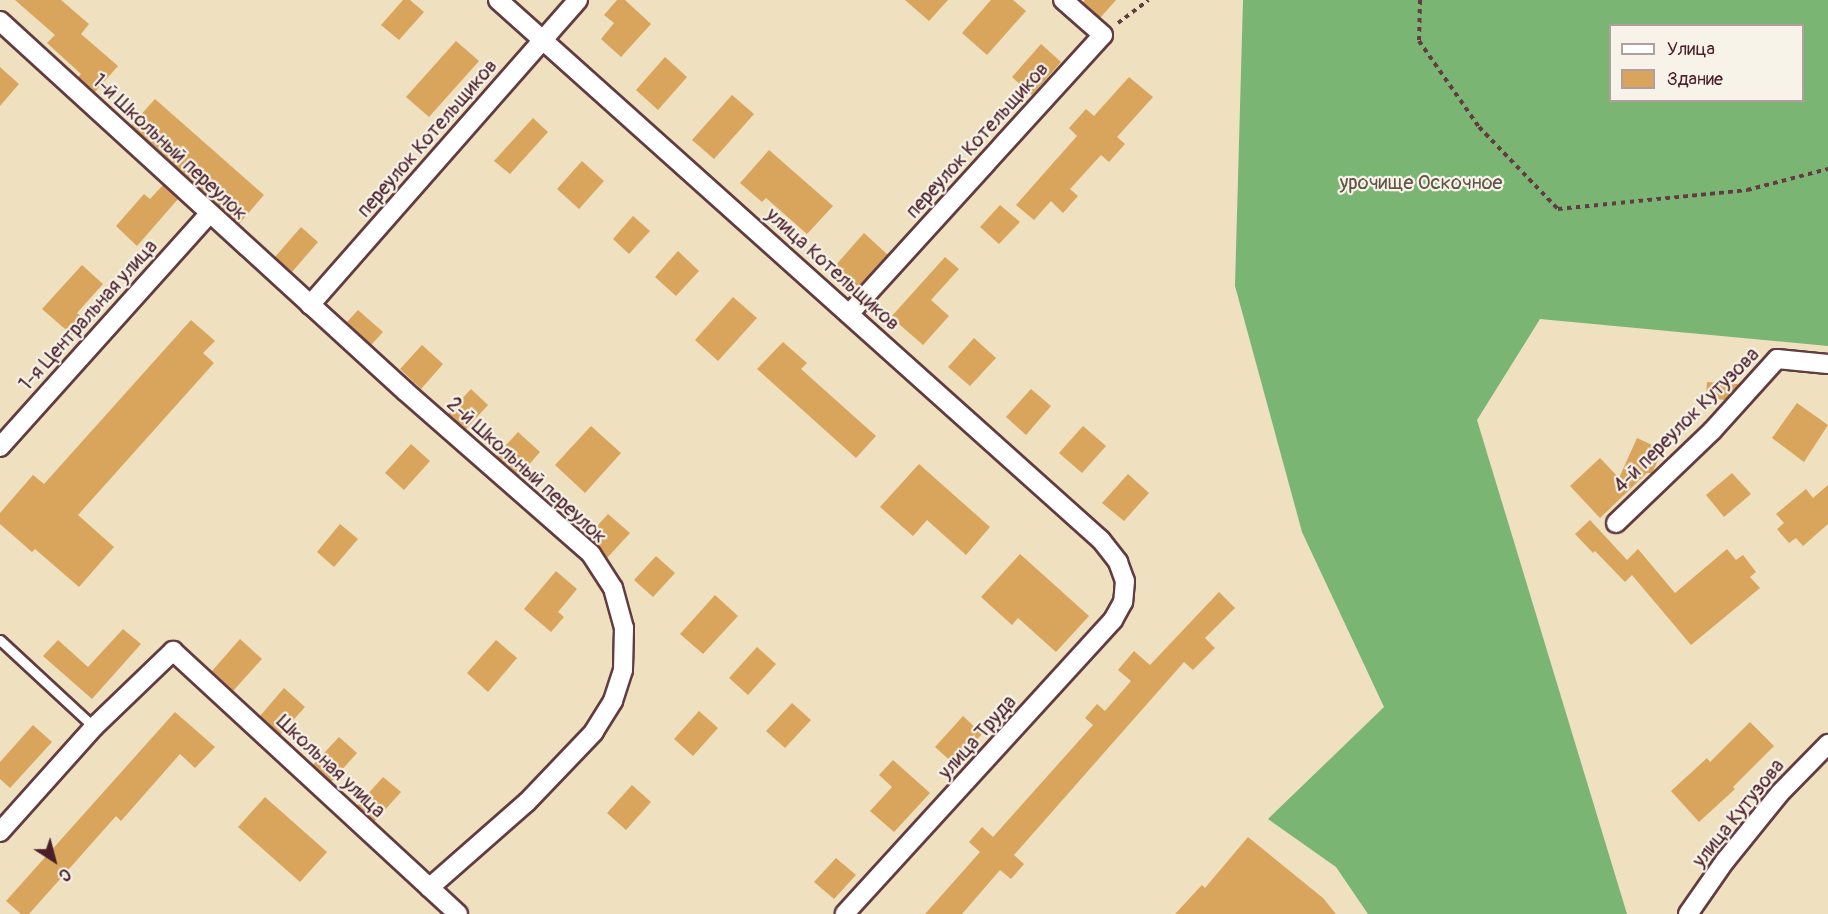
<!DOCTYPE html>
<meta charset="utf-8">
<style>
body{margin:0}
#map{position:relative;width:1828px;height:914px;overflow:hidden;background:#efe0c0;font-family:Pangolin,sans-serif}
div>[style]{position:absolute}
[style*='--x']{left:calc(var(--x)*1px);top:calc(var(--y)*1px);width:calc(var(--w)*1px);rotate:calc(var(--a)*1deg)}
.forest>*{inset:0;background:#7ab574}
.building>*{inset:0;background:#d9a55d}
.path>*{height:4px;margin-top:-2px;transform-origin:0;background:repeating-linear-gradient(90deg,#633c41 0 4.5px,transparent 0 9px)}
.roads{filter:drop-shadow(2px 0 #633c41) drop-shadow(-2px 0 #633c41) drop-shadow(0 2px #633c41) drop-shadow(0 -2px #633c41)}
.service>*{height:9px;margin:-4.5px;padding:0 4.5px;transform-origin:4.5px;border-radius:4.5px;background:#fff}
.minor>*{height:18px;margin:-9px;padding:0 9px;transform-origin:9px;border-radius:9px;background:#fff}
span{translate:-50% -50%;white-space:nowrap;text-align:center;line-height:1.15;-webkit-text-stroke:4.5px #f7f3e8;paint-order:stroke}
.street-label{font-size:20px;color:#4a1f2b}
.park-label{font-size:20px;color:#615547}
.legend{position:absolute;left:1609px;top:24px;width:195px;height:78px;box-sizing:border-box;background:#f7f3e8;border:2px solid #b29e9c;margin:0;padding:8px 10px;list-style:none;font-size:18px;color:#4a1f2b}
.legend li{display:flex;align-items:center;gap:12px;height:30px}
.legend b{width:30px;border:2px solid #b29e9c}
.north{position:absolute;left:24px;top:830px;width:60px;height:60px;-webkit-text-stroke:4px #f7f3e8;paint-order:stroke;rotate:144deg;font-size:16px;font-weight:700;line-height:24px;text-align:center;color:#4a1f2b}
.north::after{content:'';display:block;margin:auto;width:21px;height:27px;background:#4a1f2b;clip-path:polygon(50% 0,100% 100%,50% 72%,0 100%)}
</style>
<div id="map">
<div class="forest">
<i style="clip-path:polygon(evenodd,1243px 0,1828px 0,1828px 346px,1540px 319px,1477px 420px,1627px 914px,1368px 914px,1336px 867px,1268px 819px,1384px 707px,1302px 532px,1235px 286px,1243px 0,1610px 26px,1802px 26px,1802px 100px,1610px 100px,1610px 26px)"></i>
</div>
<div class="building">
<i style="clip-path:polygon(15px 0,61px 0,89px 24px,81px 34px,118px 66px,95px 92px,78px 77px,81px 74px,47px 43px,55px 35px)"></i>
<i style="clip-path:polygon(403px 0,410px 0,424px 12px,399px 40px,381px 25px)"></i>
<i style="clip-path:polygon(617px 0,625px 0,651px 24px,621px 57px,601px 39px,614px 23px,604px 15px)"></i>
<i style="clip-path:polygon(905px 0,948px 0,929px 21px)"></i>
<i style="clip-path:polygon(991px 0,1013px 0,1026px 11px,987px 55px,962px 33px)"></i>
<i style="clip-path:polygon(1085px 0,1116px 0,1100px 18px,1083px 2px)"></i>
<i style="clip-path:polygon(456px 41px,479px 61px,429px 117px,406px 97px)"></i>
<i style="clip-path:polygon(1041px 44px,1061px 62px,1032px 95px,1012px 77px)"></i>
<i style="clip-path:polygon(665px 57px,687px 77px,658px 110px,636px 90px)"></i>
<i style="clip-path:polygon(0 67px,19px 84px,0 106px)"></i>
<i style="clip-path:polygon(1129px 77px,1153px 97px,1117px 137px,1125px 144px,1109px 162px,1101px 155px,1070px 189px,1078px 196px,1063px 213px,1051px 201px,1034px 220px,1016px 205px,1077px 136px,1069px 128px,1086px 109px,1094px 116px)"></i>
<i style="clip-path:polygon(732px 95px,754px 114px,714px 159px,692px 140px)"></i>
<i style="clip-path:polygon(155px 99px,264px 195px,239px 224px,131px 126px)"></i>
<i style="clip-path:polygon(533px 118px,548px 132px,510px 174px,494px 161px)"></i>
<i style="clip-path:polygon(769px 150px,833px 206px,807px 234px,766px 198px,762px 202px,740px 183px)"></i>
<i style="clip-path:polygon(582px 161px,604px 181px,579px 209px,557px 189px)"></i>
<i style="clip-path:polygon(163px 185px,178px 199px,137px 246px,116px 226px,144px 194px,150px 199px)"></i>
<i style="clip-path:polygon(1000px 205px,1020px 222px,999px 244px,980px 227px)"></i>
<i style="clip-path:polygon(633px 216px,650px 231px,629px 254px,613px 239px)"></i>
<i style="clip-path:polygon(301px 227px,318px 242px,292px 272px,275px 257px)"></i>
<i style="clip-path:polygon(864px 233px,888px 255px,858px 287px,835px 266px)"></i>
<i style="clip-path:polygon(678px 251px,699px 271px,676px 296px,655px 277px)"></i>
<i style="clip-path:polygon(945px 257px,959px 269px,931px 300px,949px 316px,923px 345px,891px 317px)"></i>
<i style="clip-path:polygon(82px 265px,103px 284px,77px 313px,85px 320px,72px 335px,42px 309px)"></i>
<i style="clip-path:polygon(733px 297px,757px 318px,718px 361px,695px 340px)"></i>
<i style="clip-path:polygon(358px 310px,383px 332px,371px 345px,347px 322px)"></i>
<i style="clip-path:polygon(191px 320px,215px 341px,203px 353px,214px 363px,78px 515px,114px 547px,79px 587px,35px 549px,32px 552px,0 524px,0 513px,33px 475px,44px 484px)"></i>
<i style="clip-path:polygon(974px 338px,996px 358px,970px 386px,948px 367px)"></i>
<i style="clip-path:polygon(783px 342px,807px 363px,801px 369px,876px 436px,856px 458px,757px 369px)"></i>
<i style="clip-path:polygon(422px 345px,443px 364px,421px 389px,400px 369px)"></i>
<i style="clip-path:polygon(1707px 382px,1739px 384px,1725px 400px,1706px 398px)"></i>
<i style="clip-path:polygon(471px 389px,488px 405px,466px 429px,448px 414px)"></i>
<i style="clip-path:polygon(1031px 389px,1051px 406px,1026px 435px,1006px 417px)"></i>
<i style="clip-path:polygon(1797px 403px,1828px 425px,1804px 462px,1772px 438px)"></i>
<i style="clip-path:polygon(591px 426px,621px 453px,585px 493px,555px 465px)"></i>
<i style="clip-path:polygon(1083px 426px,1106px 446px,1082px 473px,1059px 453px)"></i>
<i style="clip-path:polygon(518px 432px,540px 452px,519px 476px,496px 456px)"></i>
<i style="clip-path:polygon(1637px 438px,1663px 450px,1652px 473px,1647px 473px,1600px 518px,1570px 486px,1600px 458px,1619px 478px)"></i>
<i style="clip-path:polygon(411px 444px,430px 461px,404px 490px,385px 473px)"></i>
<i style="clip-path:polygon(919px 464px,990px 527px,966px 555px,927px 520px,913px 536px,880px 507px)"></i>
<i style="clip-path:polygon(1732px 473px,1751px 494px,1724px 517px,1706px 495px)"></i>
<i style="clip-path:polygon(1128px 474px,1149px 493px,1124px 521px,1102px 503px)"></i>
<i style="clip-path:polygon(1828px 485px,1828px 524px,1803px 546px,1796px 538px,1789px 543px,1777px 529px,1784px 523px,1776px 514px,1806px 489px,1813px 498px)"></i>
<i style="clip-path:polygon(608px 514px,630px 533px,607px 558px,588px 536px)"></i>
<i style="clip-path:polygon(1590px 520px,1627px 560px,1638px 549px,1675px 593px,1727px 549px,1736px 560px,1743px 555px,1756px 572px,1750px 577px,1760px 588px,1691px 645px,1632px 575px,1625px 582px,1595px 551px,1593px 553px,1575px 534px)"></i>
<i style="clip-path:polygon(340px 524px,358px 539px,334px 567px,317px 552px)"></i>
<i style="clip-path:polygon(1020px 554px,1089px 616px,1056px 652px,1018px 618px,1012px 625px,981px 597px)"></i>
<i style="clip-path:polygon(656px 556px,675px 573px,653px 597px,634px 580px)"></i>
<i style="clip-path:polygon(556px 571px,577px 589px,558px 612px,564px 617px,551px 632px,524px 609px)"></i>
<i style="clip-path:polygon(1219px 592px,1235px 608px,1205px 638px,1215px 648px,1193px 670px,1184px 662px,1014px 855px,1024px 864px,1011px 879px,1000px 870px,962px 914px,925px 914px,980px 852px,969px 842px,982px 827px,993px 837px,1093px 725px,1085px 718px,1097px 704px,1105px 711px,1131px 681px,1118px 670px,1134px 651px,1150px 665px)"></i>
<i style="clip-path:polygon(715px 595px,738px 616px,703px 654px,680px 634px)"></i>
<i style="clip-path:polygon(123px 629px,141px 644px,92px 699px,43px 656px,58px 640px,88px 667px)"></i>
<i style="clip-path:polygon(240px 639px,262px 659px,233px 691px,212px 671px)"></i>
<i style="clip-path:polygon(496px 640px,517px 658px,488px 692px,467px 673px)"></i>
<i style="clip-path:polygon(757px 647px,776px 664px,748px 695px,729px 678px)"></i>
<i style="clip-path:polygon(284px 688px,305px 707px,280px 735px,260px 716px)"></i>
<i style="clip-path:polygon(792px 703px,811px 720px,785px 748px,766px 731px)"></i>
<i style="clip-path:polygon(699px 711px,718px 728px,693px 756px,674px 739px)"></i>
<i style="clip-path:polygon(175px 712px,215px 747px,195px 768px,180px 754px,121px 821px,116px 816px,29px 914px,21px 914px,6px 901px)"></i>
<i style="clip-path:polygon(963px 716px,982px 734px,955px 765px,935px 747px)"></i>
<i style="clip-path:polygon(1750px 722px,1774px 746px,1733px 787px,1735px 789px,1699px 822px,1671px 791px,1707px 758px,1710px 762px)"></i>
<i style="clip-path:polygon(33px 725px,52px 742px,10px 788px,0 779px,0 762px)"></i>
<i style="clip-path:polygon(339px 737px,357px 753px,331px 782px,313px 765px)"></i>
<i style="clip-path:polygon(893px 760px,930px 793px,894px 832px,870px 811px,892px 787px,879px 775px)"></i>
<i style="clip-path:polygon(383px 777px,401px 792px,374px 822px,357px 806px)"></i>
<i style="clip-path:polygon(632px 785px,651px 802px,626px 830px,607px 813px)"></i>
<i style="clip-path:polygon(265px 797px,327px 852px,300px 882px,238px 827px)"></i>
<i style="clip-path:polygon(1248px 837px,1323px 898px,1336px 914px,1175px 914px,1202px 885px,1205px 888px)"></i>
<i style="clip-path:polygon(836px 858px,856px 875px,834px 899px,814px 882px)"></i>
</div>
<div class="path">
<i style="--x:1420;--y:0;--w:41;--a:91.4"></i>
<i style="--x:1419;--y:41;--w:105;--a:55.1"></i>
<i style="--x:1479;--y:127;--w:114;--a:46.1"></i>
<i style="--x:1558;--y:209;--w:190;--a:-5.7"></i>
<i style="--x:1747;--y:190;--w:84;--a:-14.5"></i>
<i style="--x:1118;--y:23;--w:38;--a:-37"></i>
</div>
<div class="roads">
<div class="service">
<i style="--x:0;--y:640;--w:128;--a:42.8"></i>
</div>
<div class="minor">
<i style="--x:498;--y:0;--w:809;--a:41.85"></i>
<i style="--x:1101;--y:540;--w:28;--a:52"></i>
<i style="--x:1118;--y:562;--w:20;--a:70"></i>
<i style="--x:1125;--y:581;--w:21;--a:95"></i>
<i style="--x:1123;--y:602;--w:21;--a:119"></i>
<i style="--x:1113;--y:620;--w:398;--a:132.4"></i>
<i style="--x:0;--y:21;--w:549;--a:42.41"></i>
<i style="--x:405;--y:391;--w:247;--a:41.2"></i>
<i style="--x:591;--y:554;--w:40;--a:57.1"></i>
<i style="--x:613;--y:588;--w:41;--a:74.6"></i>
<i style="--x:624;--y:628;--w:42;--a:91.4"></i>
<i style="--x:623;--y:670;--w:33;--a:108"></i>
<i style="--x:613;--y:701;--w:36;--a:122"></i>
<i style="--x:594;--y:732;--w:97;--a:133.7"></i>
<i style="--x:527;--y:802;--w:130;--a:138.7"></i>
<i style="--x:310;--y:305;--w:406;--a:-48.7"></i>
<i style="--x:849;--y:314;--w:377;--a:-47.7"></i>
<i style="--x:1103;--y:35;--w:53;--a:-138.8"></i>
<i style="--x:0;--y:447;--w:313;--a:-48.1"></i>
<i style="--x:1616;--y:523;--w:133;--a:-43.8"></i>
<i style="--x:1712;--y:431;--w:97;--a:-47.9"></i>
<i style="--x:1777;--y:359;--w:51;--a:5.6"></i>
<i style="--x:0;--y:832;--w:141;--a:-48.2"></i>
<i style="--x:94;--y:727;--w:110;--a:-43.9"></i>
<i style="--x:173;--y:651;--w:388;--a:42.7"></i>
<i style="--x:1688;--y:914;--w:65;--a:-55.1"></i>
<i style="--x:1725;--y:861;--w:87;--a:-51"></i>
<i style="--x:1780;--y:793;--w:69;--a:-45.6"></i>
</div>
</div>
<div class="street-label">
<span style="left:427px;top:138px;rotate:-49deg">переулок Котельщиков</span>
<span style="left:977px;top:140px;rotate:-48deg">переулок Котельщиков</span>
<span style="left:170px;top:147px;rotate:43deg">1-й Школьный переулок</span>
<span style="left:833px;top:269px;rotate:42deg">улица Котельщиков</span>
<span style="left:88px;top:315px;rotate:-48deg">1-я Центральная улица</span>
<span style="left:1686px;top:420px;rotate:-45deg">4-й переулок Кутузова</span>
<span style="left:527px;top:470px;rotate:42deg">2-й Школьный переулок</span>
<span style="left:977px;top:737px;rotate:-48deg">улица Труда</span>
<span style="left:331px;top:766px;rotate:43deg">Школьная улица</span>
<span style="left:1738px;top:813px;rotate:-51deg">улица Кутузова</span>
</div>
<div class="park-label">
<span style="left:1421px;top:182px">урочище Оскочное</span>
</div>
<ul class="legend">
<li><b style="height:8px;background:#fff"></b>Улица</li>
<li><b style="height:16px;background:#d9a55d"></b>Здание</li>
</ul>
<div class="north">С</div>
</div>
